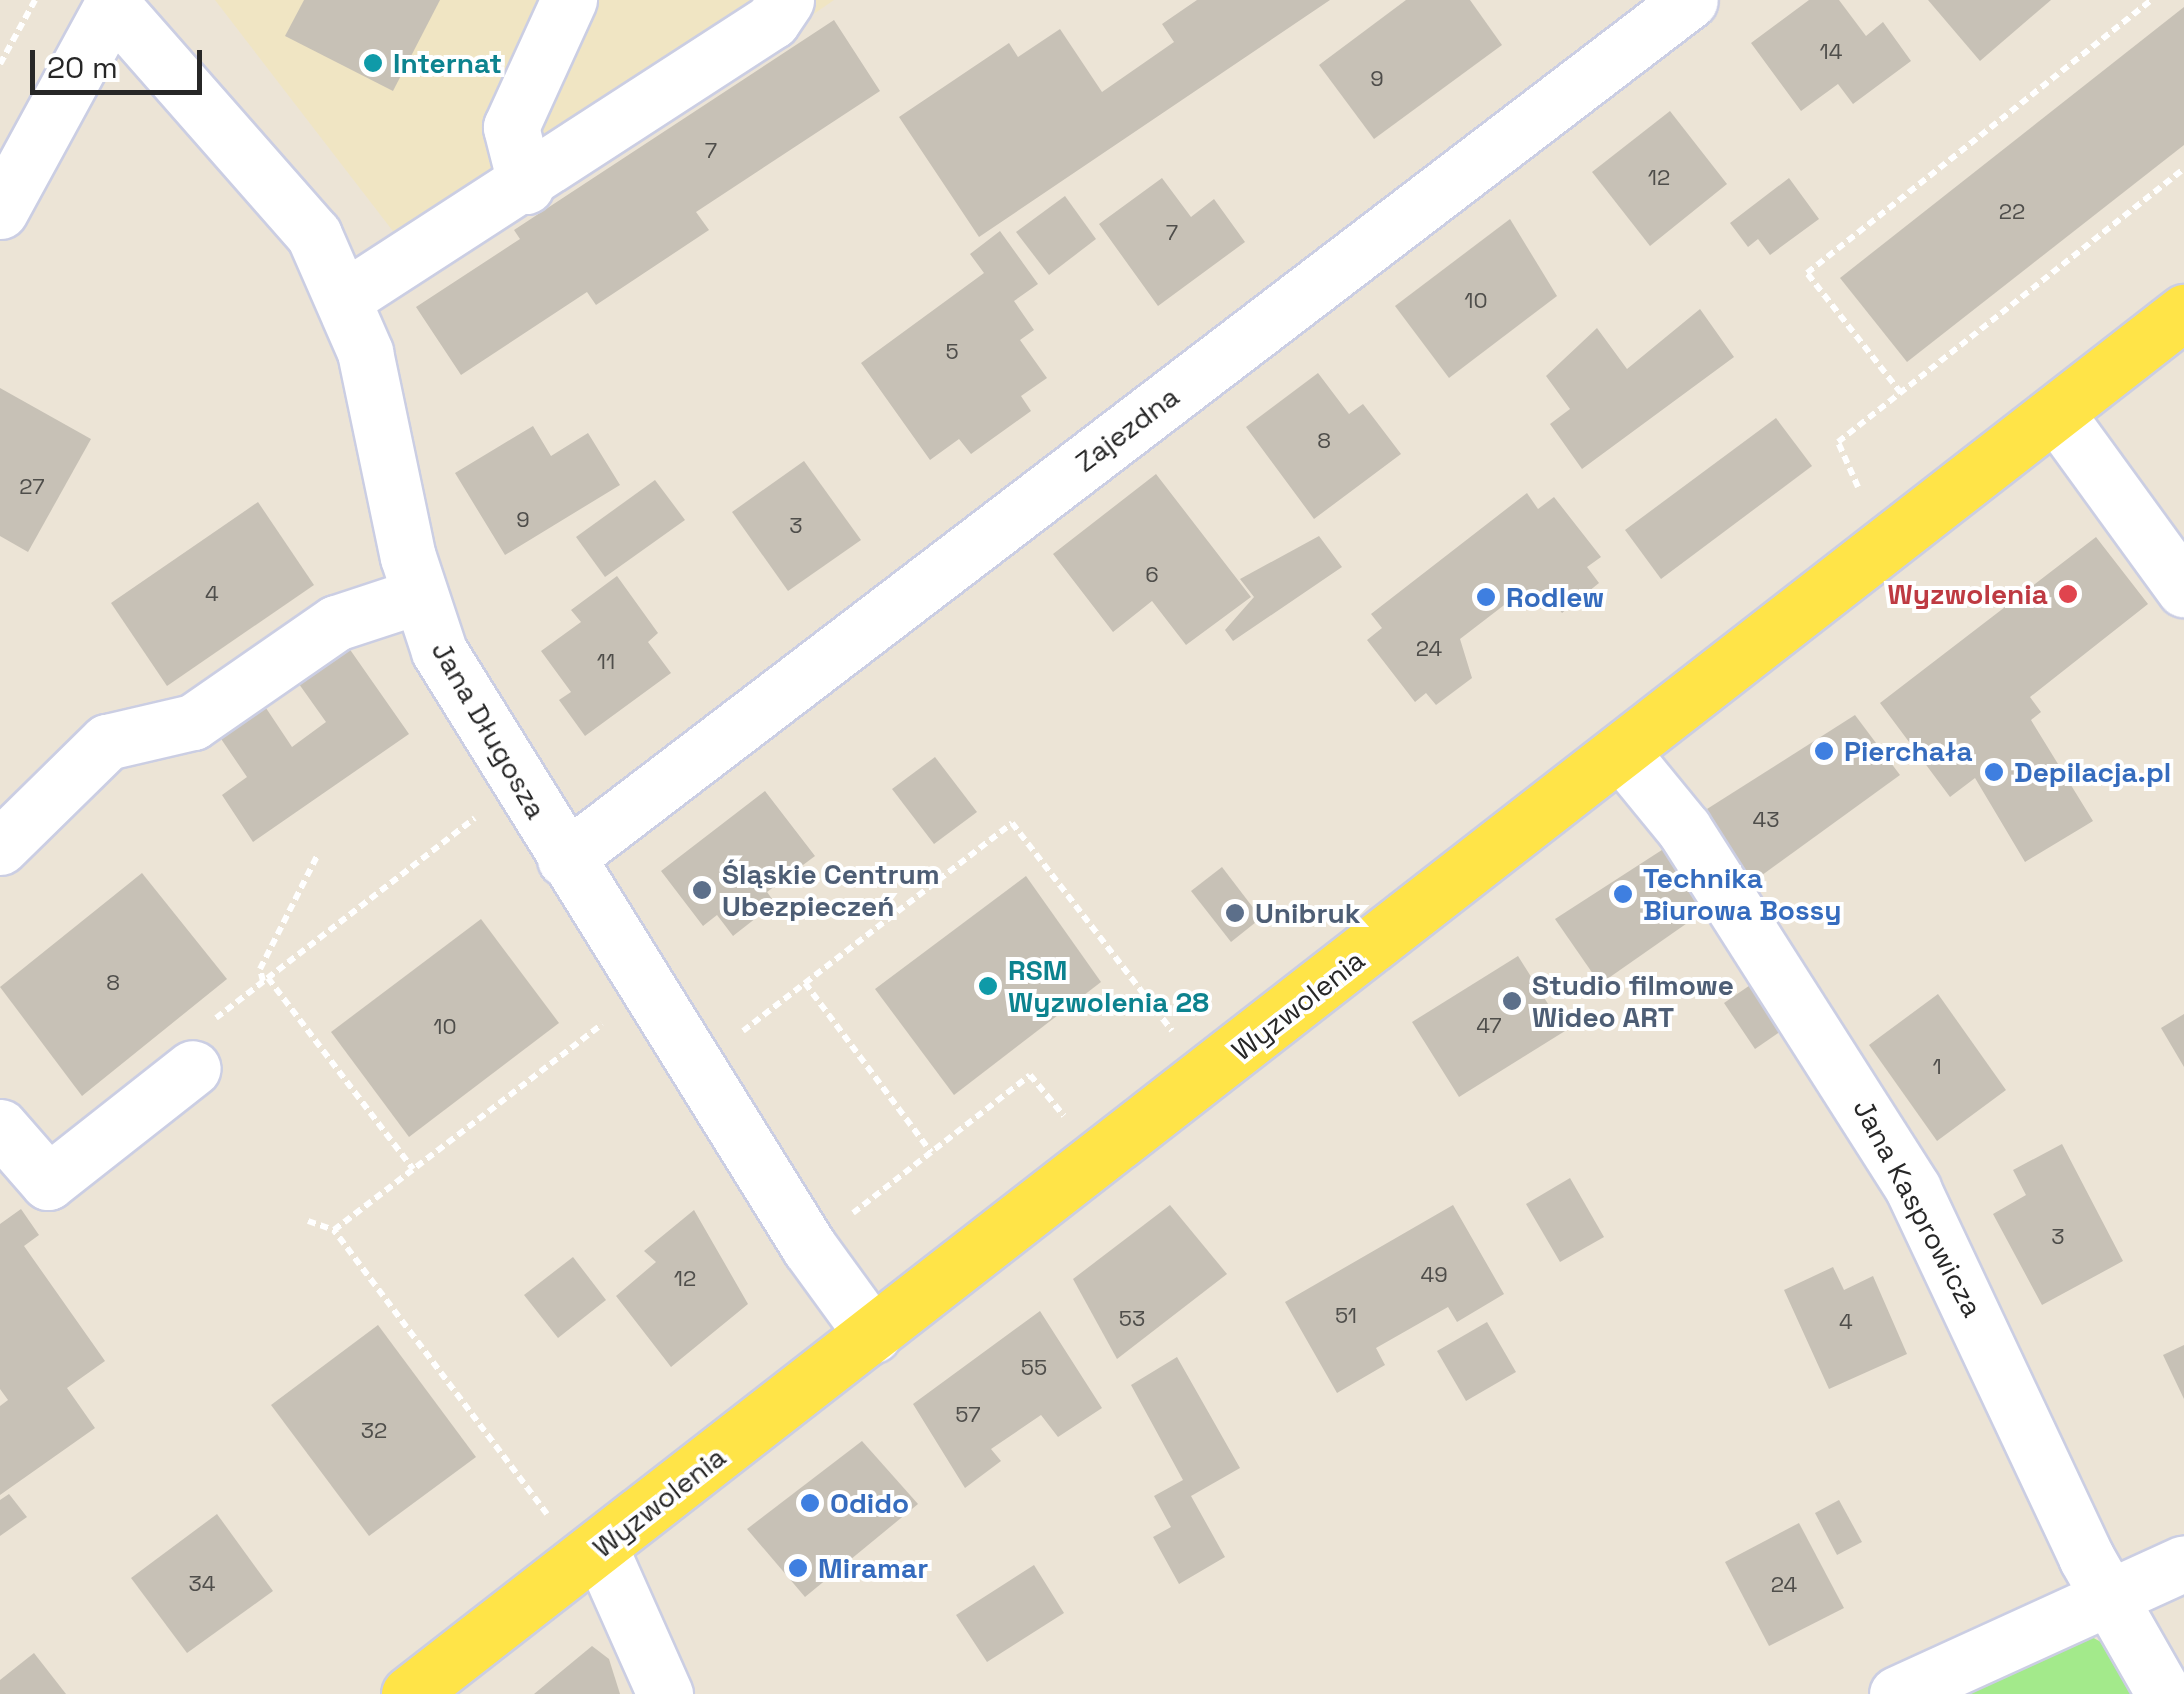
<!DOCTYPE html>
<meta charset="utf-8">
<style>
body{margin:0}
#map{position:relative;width:2184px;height:1694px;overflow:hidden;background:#ece4d6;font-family:"Space Grotesk",sans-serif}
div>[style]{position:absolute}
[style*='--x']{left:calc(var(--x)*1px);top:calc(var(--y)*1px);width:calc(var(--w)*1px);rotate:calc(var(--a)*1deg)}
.education>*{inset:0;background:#f0e5c3}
.green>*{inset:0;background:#a3ea8b}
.building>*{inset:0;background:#c7c1b6}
.path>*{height:6px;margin-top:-3px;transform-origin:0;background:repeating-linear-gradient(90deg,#fff 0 8px,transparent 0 13px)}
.roads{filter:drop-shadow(2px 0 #cbcee3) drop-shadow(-2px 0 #cbcee3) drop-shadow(0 2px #cbcee3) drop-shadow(0 -2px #cbcee3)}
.minor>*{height:55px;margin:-27.5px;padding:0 27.5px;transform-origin:27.5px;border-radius:27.5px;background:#fff}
.major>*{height:55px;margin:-27.5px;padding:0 27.5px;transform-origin:27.5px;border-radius:27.5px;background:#ffe448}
.dots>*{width:28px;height:28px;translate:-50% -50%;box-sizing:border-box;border:5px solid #fff;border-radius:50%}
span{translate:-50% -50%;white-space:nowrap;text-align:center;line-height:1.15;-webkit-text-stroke:8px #fff;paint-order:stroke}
.number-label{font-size:22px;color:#4f4e4b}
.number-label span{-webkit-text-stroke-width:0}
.culture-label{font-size:28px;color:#0d838f;font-weight:700}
.left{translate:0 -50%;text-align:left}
.street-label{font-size:28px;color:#272727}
.health-label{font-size:28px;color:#be3a42;font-weight:700}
.right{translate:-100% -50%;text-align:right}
.shop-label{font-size:28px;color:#366cbe;font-weight:700}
.service-label{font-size:28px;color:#4e5e75;font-weight:700}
.scale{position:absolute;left:30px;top:50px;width:172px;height:45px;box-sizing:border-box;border:5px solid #272727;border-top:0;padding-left:12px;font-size:30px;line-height:35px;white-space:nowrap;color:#272727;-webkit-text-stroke:8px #fff;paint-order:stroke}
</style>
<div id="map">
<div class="education">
<i style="clip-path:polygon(215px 0,834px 0,429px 278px)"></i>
</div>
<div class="green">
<i style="clip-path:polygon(2088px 1635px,2125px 1655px,2144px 1694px,1969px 1694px)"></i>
</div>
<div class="building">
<i style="clip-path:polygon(304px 0,440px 0,393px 91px,285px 36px)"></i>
<i style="clip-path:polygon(1197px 0,1330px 0,979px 237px,899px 117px,1009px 43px,1018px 57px,1060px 29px,1102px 92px,1174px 42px,1162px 24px)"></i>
<i style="clip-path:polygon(1406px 0,1470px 0,1502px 45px,1374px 139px,1319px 65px)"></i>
<i style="clip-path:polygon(1809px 0,1839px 0,1866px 36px,1883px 22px,1911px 61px,1853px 104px,1838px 84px,1801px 111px,1751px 43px)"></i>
<i style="clip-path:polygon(1928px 0,2051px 0,1980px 61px)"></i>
<i style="clip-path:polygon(2184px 7px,2184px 145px,1907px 362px,1840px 278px)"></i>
<i style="clip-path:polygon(834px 20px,880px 91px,696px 212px,709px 230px,596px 305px,587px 292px,461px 375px,416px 307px,520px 239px,514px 230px)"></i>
<i style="clip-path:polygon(1670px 111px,1727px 184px,1650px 246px,1592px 172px)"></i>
<i style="clip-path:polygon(1162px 178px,1191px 217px,1214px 199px,1245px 242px,1158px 306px,1099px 224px)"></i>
<i style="clip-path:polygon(1789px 178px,1819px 219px,1770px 255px,1758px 239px,1748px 247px,1730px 223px)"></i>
<i style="clip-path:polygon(1065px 196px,1096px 239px,1049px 275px,1016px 232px)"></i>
<i style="clip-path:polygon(1510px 219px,1557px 296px,1449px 378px,1395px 306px)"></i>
<i style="clip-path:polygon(1000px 231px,1038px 284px,1014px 301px,1034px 330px,1020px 340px,1047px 378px,1021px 396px,1031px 411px,971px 454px,959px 439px,930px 460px,861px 363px,984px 273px,970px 254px)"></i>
<i style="clip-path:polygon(1700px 309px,1734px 357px,1582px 469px,1550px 424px,1570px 409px,1546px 376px,1597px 328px,1627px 369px)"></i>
<i style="clip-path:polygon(1318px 373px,1349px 414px,1363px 404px,1401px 454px,1314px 519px,1246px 427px)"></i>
<i style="clip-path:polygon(0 388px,91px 439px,28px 552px,0 536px)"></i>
<i style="clip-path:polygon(1776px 418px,1812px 466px,1661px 579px,1625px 530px)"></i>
<i style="clip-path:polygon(533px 426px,551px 456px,588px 433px,620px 485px,505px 555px,455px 473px)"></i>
<i style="clip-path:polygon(804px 461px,861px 540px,788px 591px,732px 512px)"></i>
<i style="clip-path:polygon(1156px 474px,1251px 597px,1186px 645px,1152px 601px,1113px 632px,1053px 554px)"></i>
<i style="clip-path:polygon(655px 480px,685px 520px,605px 577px,576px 537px)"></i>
<i style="clip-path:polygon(1527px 493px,1538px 509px,1554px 497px,1601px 557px,1587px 567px,1599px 583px,1562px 613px,1552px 600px,1540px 609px,1525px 589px,1460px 639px,1472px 678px,1436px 705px,1426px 693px,1415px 702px,1367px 640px,1382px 628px,1371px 614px)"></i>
<i style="clip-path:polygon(258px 502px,314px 585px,167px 686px,111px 603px)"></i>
<i style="clip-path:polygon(1319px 536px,1342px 567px,1233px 641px,1225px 630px,1254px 597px,1240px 579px)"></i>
<i style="clip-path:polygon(2096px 537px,2148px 604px,2030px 697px,2041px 712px,2031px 720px,2093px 821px,2025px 862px,1975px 778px,1950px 797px,1880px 703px)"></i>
<i style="clip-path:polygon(617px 576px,658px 633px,648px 642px,671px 673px,585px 736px,559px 700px,571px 692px,541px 651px,581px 622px,571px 610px)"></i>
<i style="clip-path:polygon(344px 641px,409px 734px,253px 842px,222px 795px,247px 777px,215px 730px,260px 699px,292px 747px,326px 722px,294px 677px)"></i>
<i style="clip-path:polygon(1855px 715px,1900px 775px,1747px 886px,1707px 809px)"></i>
<i style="clip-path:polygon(935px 757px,977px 812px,934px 844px,892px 789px)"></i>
<i style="clip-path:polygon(765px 791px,815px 856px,767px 892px,775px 903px,733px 936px,717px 915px,703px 926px,661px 871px)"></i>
<i style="clip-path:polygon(1665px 848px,1703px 912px,1600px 984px,1555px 919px)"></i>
<i style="clip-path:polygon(1222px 867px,1261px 918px,1231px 942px,1191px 891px)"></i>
<i style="clip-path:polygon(142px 873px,227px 979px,82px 1096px,0 987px)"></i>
<i style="clip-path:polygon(1026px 876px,1101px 982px,954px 1095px,875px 989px)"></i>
<i style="clip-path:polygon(481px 919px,559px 1023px,409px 1137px,331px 1032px)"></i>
<i style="clip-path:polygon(1518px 956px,1565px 1031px,1459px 1097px,1412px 1022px)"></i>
<i style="clip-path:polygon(1762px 977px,1794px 1022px,1755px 1049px,1724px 1003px)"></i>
<i style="clip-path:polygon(1938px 994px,2006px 1090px,1937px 1141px,1869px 1045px)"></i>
<i style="clip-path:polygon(2184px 1014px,2184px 1067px,2161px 1028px)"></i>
<i style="clip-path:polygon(2062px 1144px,2123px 1261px,2042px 1305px,1993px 1214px,2026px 1195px,2013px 1170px)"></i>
<i style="clip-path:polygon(1570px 1178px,1604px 1237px,1560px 1262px,1526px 1204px)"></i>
<i style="clip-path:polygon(1170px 1205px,1227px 1274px,1117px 1359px,1073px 1279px)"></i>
<i style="clip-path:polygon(1453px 1205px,1504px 1294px,1457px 1322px,1448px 1307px,1376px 1348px,1385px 1365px,1337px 1393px,1285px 1302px)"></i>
<i style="clip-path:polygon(21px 1209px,39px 1235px,24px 1246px,105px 1361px,67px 1388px,95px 1428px,0 1495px,0 1406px,8px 1400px,0 1389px,0 1224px)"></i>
<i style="clip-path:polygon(694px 1210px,748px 1304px,671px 1367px,616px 1296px,656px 1262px,644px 1251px)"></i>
<i style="clip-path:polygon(573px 1257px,606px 1300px,558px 1338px,524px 1295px)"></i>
<i style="clip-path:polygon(1833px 1267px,1844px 1290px,1873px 1276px,1907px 1354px,1829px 1389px,1784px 1290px)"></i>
<i style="clip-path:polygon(1040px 1311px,1102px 1408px,1058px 1437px,1041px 1415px,991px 1449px,1001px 1461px,965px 1488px,913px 1404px)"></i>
<i style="clip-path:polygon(1487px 1322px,1516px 1372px,1466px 1401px,1437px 1351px)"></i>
<i style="clip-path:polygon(378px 1325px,476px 1457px,369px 1536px,271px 1405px)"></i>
<i style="clip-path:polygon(2184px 1345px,2184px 1399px,2163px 1355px)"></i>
<i style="clip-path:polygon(1177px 1357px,1240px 1468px,1191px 1496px,1225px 1557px,1179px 1584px,1153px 1537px,1171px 1527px,1154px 1496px,1183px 1480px,1131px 1385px)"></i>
<i style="clip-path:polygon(862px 1441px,918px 1504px,805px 1597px,747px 1529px)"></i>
<i style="clip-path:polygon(9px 1494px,27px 1517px,0 1536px,0 1500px)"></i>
<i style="clip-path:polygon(1839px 1500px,1862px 1542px,1837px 1555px,1815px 1513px)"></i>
<i style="clip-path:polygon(217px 1514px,273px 1591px,187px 1653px,131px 1578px)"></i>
<i style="clip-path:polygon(1799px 1523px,1844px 1608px,1769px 1646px,1725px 1562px)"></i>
<i style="clip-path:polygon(1034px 1565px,1064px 1613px,987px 1662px,956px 1615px)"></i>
<i style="clip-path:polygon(592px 1646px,609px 1659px,620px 1694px,534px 1694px)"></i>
<i style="clip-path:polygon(34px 1653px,66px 1694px,0 1694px,0 1680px)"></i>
</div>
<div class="path">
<i style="--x:0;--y:64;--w:73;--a:-61.3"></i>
<i style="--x:1901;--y:393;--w:152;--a:-128.1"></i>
<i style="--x:1807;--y:273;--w:440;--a:-38.4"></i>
<i style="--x:1858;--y:487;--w:49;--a:-114"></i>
<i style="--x:1838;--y:442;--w:441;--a:-38.3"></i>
<i style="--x:268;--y:978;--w:240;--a:52.8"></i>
<i style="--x:263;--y:981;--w:12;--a:-104"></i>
<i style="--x:260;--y:969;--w:127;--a:-63.2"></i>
<i style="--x:805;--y:983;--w:211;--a:53.3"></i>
<i style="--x:216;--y:1018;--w:327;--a:-37.7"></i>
<i style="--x:743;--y:1031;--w:340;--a:-37.7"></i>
<i style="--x:1012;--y:823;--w:262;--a:52.4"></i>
<i style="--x:853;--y:1213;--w:224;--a:-37.9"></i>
<i style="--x:1030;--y:1075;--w:53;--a:50.3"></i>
<i style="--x:308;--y:1221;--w:28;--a:19"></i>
<i style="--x:547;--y:1514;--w:355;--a:-126.9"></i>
<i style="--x:334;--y:1230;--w:338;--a:-37.5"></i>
</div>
<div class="roads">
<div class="minor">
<i style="--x:112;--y:5;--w:306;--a:48.7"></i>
<i style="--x:314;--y:235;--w:128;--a:66.4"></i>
<i style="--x:365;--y:352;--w:209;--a:78.2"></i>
<i style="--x:408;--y:557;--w:99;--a:71.7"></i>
<i style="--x:439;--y:651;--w:702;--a:58.17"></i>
<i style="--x:809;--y:1247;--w:109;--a:54"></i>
<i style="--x:526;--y:186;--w:61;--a:-104.3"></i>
<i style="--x:511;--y:127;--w:140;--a:-65.5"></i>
<i style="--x:0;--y:211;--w:240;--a:-61.4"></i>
<i style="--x:346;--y:297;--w:508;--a:-32.94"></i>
<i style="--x:772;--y:21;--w:25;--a:-56"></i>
<i style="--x:2056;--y:413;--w:218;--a:54"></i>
<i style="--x:1621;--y:752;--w:99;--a:50.7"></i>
<i style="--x:1684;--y:829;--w:427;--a:57.5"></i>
<i style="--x:1913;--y:1189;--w:407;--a:64.8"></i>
<i style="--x:2086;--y:1557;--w:158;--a:60.3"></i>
<i style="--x:0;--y:847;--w:150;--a:-44.5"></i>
<i style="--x:107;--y:742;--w:88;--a:-13.1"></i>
<i style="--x:193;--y:722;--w:174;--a:-34.7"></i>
<i style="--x:336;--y:623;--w:86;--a:-18.2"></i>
<i style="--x:565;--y:859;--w:1415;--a:-37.36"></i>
<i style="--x:0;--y:1127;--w:73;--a:48.9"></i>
<i style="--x:48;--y:1182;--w:184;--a:-38.2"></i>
<i style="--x:600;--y:1548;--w:160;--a:66"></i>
<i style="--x:1897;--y:1694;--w:315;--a:-24.5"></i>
</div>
<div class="major">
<i style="--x:409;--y:1694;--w:2250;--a:-37.9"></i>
</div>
</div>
<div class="dots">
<i style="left:373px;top:63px;background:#0f9aa8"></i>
<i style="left:2068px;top:594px;background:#e0444e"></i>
<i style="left:1486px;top:597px;background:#3f7fe0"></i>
<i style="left:1824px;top:751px;background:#3f7fe0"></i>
<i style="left:1994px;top:772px;background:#3f7fe0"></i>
<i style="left:702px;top:890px;background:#5c6f8a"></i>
<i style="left:1623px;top:894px;background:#3f7fe0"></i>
<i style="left:1235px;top:913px;background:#5c6f8a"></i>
<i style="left:988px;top:986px;background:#0f9aa8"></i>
<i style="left:1512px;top:1001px;background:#5c6f8a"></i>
<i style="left:810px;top:1503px;background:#3f7fe0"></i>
<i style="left:798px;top:1568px;background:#3f7fe0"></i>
</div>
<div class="number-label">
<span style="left:1831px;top:52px">14</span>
<span style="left:1377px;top:79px">9</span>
<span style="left:711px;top:151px">7</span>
<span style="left:1659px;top:178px">12</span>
<span style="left:2012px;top:212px">22</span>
<span style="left:1172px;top:233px">7</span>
<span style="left:1476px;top:301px">10</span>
<span style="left:952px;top:352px">5</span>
<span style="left:1324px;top:441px">8</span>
<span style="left:32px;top:487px">27</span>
<span style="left:523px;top:520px">9</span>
<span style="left:796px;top:526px">3</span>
<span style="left:1152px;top:575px">6</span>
<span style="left:212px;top:594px">4</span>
<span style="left:1429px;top:649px">24</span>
<span style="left:606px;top:662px">11</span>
<span style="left:1766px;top:820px">43</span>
<span style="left:113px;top:983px">8</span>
<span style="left:1489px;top:1026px">47</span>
<span style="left:445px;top:1027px">10</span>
<span style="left:1937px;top:1067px">1</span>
<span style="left:2058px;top:1237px">3</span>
<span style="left:1434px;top:1275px">49</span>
<span style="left:685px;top:1279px">12</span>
<span style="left:1346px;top:1316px">51</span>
<span style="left:1132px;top:1319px">53</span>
<span style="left:1846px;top:1322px">4</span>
<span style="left:1034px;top:1368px">55</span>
<span style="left:968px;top:1415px">57</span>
<span style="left:374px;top:1431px">32</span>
<span style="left:202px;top:1584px">34</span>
<span style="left:1784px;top:1585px">24</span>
</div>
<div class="culture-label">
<span class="left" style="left:393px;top:63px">Internat</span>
<span class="left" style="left:1008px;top:986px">RSM<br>Wyzwolenia 28</span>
</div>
<div class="street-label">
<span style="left:1127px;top:429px;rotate:-37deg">Zajezdna</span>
<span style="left:489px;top:730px;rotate:60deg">Jana Długosza</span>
<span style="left:1298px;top:1005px;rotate:-38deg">Wyzwolenia</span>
<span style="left:1918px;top:1208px;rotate:62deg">Jana Kasprowicza</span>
<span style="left:659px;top:1502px;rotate:-38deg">Wyzwolenia</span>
</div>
<div class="health-label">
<span class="right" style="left:2048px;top:594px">Wyzwolenia</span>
</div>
<div class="shop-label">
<span class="left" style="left:1506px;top:597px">Rodlew</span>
<span class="left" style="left:1844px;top:751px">Pierchała</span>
<span class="left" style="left:2014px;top:772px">Depilacja.pl</span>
<span class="left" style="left:1643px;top:894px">Technika<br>Biurowa Bossy</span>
<span class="left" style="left:830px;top:1503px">Odido</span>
<span class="left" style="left:818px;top:1568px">Miramar</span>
</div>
<div class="service-label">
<span class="left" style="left:722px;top:890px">Śląskie Centrum<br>Ubezpieczeń</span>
<span class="left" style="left:1255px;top:913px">Unibruk</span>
<span class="left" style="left:1532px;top:1001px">Studio filmowe<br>Wideo ART</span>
</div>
<div class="scale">20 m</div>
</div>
